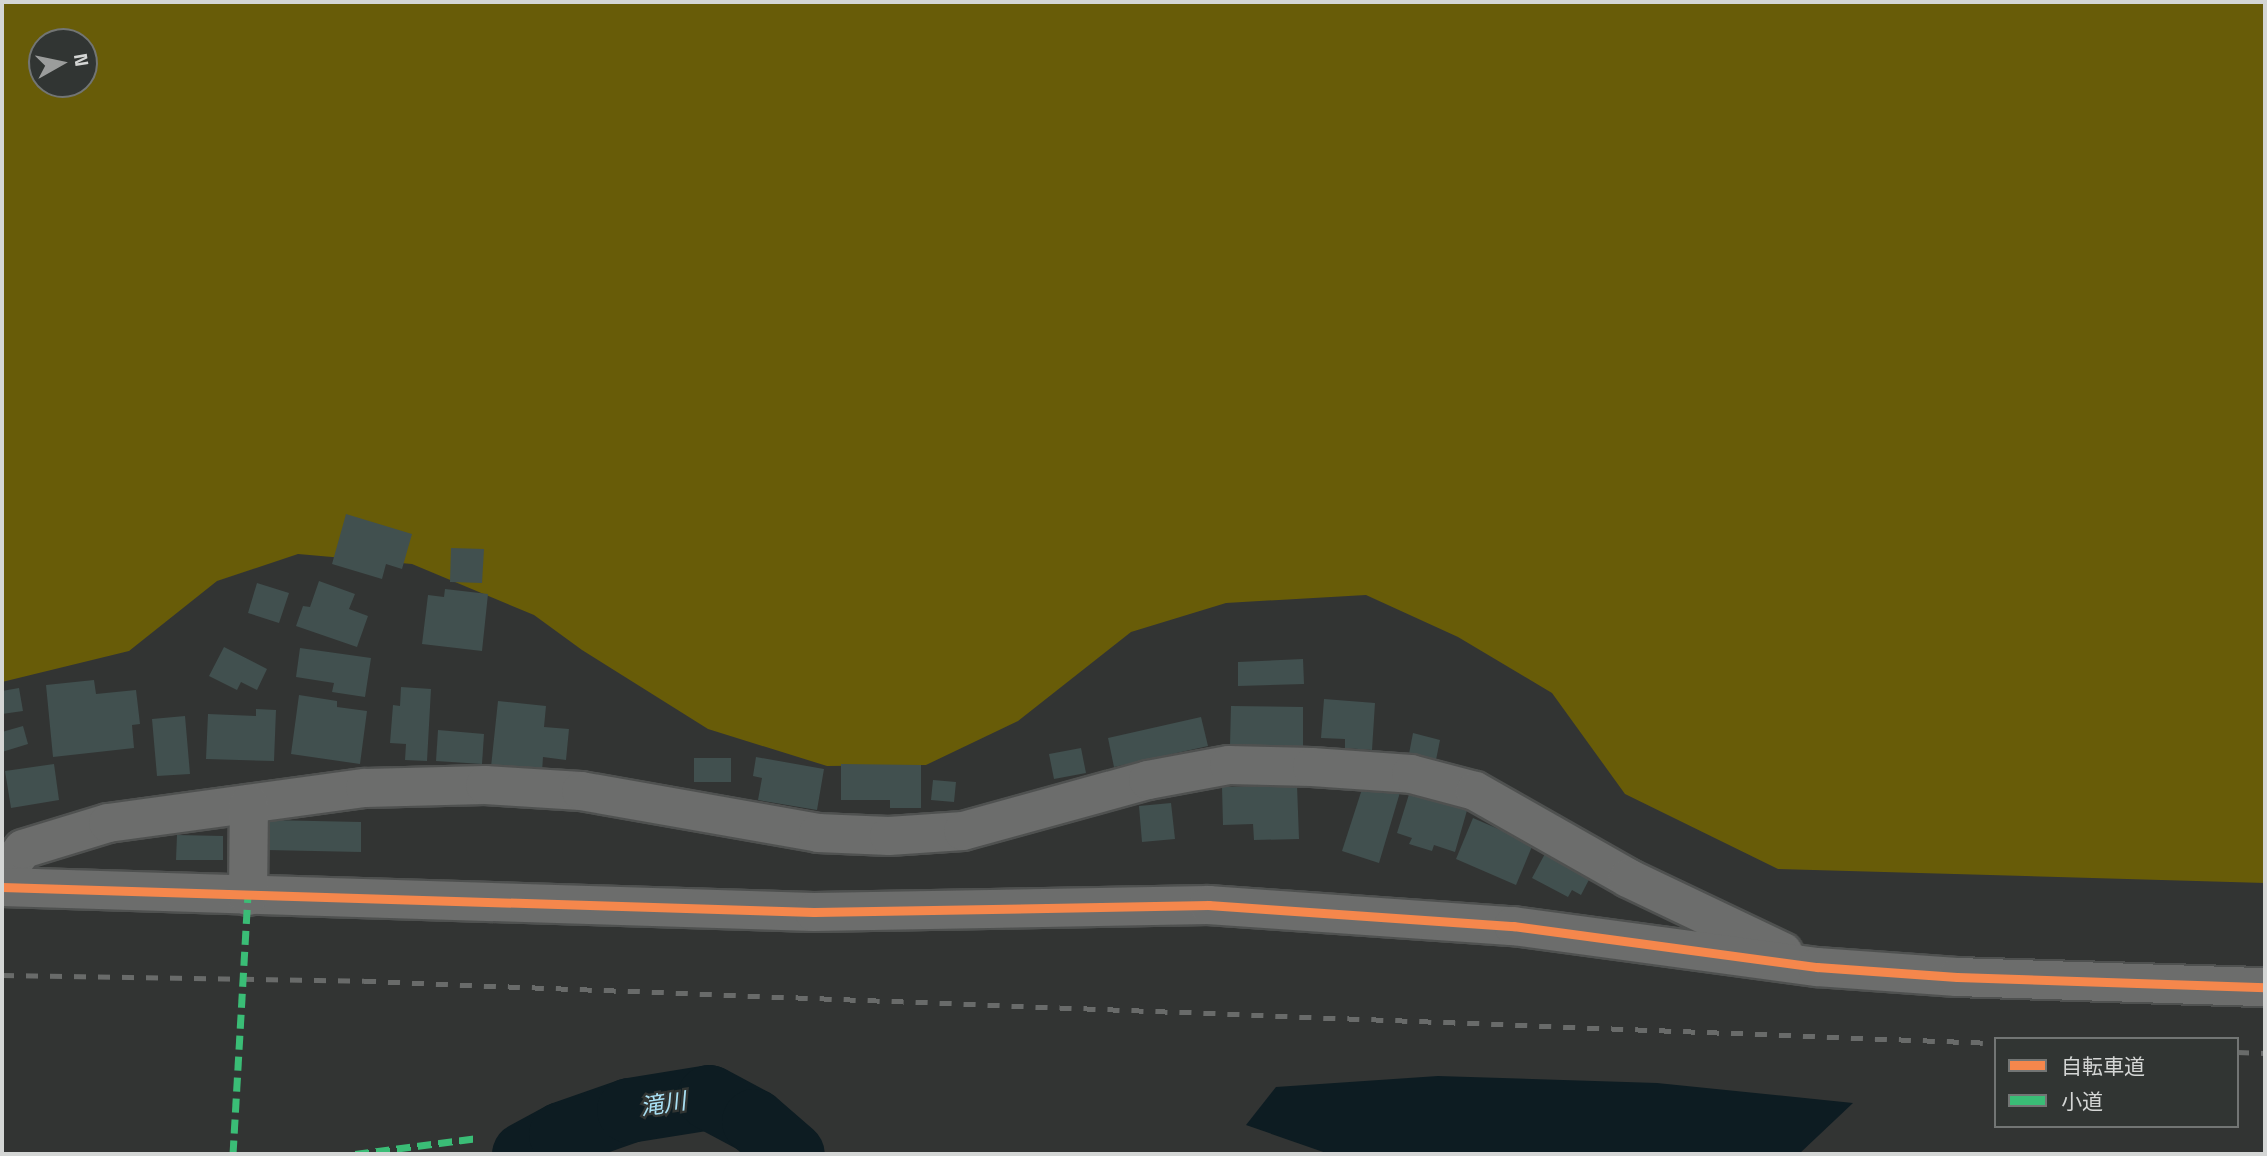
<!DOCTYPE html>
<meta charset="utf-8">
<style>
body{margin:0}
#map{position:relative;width:2267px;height:1156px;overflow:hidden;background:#323433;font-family:"Titillium Web","Noto Sans JP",sans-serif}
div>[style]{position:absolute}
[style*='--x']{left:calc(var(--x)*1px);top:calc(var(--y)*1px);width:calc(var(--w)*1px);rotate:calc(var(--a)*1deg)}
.forest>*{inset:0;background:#685c08}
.water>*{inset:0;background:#0d1c22}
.river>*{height:65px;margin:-32.5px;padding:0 32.5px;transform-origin:32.5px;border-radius:32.5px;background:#0d1c22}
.building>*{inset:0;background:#41504f}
.roads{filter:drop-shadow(2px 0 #4f5150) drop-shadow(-2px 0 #4f5150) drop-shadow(0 2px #4f5150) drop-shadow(0 -2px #4f5150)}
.minor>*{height:38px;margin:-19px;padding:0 19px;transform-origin:19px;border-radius:19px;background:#6c6d6c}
.rail>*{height:5px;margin-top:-2.5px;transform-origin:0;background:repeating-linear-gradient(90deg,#696b6a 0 12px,transparent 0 24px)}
.quiet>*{height:7px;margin-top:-3.5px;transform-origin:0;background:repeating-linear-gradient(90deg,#3abd76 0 14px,transparent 0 21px)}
.cycleway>*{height:9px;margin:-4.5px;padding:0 4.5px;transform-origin:4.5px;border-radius:4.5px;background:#f5874c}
span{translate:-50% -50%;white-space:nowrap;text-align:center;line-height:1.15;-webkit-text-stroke:5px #313533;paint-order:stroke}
.water-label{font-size:23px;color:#a9e0f4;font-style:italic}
.frame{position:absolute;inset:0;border:4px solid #d4d6d5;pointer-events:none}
.legend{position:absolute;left:1994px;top:1037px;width:245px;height:91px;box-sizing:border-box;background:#313533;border:2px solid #727574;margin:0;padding:9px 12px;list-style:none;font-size:21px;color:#d4d6d5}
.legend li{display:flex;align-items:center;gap:14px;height:35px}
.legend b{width:35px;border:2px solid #727574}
.north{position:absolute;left:28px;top:28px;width:70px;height:70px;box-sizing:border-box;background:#313533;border:2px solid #727574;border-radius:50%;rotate:81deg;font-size:19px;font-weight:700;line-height:28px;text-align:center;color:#d4d6d5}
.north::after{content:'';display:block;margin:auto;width:24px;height:32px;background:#9b9d9c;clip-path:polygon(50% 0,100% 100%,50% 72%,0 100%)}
</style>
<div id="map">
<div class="forest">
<i style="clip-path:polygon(evenodd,2px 2px,2265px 2px,2265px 883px,1778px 869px,1625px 794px,1552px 693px,1458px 637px,1366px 595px,1226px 603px,1131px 632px,1018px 721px,926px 765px,827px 766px,708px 729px,582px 650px,534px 615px,412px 564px,298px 554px,217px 581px,129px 651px,2px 682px,2px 2px,42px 42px,84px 42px,84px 84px,42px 84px,42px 42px)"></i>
</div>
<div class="water">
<i style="clip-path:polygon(1438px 1076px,1657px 1083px,1853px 1103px,1799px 1154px,1329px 1154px,1246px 1125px,1276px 1087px)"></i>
</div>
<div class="river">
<i style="--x:524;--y:1154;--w:42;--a:-28.4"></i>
<i style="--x:561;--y:1134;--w:72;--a:-19.4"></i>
<i style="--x:629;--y:1110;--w:81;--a:-9.2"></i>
<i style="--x:709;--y:1097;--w:51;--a:28.1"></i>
<i style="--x:754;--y:1121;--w:50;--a:41"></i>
</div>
<div class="building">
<i style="clip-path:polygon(346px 514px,412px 534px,402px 569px,386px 564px,382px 579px,332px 564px)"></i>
<i style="clip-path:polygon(451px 548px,484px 549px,482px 583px,450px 582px)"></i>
<i style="clip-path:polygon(319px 581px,355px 594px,349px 609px,368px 616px,357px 647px,296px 626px,303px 606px,310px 607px)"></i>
<i style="clip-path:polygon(257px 583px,289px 593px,279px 623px,248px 613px)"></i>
<i style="clip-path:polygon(445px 589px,488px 594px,482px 651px,422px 644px,428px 595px,444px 597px)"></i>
<i style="clip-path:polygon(224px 647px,267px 669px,257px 690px,241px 682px,237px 690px,209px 676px)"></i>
<i style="clip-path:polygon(300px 648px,371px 658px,365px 697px,332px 692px,334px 683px,296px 677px)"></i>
<i style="clip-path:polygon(1303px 659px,1304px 684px,1238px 686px,1238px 662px)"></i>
<i style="clip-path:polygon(94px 680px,96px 694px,136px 690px,140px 724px,132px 725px,134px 748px,53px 757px,46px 685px)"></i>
<i style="clip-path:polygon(401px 687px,431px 689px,427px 761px,405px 760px,406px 744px,390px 743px,393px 705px,400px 706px)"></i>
<i style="clip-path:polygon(19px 688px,23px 711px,2px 714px,2px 691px)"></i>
<i style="clip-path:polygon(299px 695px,337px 701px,337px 707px,367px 711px,360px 764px,291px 754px)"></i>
<i style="clip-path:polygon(1324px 699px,1375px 703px,1372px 750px,1345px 748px,1345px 739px,1321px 738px)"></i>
<i style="clip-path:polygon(498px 701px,546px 706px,544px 727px,569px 729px,566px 760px,543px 757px,542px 772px,491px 767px)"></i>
<i style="clip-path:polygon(1231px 706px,1303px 707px,1303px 752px,1279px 752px,1279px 745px,1230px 745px)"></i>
<i style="clip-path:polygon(256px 709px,276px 710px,274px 761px,206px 759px,208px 714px,256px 716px)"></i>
<i style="clip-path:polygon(185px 716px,190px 774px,157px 776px,152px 719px)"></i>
<i style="clip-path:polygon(1201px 717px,1208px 746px,1114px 767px,1108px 738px)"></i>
<i style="clip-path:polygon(23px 726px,28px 744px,2px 752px,2px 732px)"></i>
<i style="clip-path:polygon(438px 730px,484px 734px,482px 764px,436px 761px)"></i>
<i style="clip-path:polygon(1413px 733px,1440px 740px,1435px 765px,1408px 759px)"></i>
<i style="clip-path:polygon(1081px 748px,1086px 773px,1054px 779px,1049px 754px)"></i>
<i style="clip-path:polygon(756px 757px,824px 769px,817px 810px,758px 800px,762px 778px,753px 776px)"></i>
<i style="clip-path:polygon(694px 758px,731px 758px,731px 782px,694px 782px)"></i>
<i style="clip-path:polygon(54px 764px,59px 800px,11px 808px,5px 771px)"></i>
<i style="clip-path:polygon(841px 764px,921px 765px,921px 808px,890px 808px,890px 800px,841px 800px)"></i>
<i style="clip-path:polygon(933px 780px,956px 782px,954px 802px,931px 800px)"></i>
<i style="clip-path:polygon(1297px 785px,1299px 839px,1254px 840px,1253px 824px,1223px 825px,1222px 787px)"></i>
<i style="clip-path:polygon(1363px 786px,1401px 789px,1379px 863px,1342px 851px)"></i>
<i style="clip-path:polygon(1410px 791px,1468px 807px,1455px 852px,1434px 845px,1432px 851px,1409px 844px,1412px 838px,1397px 833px)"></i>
<i style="clip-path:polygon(1171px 803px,1175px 839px,1142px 842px,1139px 806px)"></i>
<i style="clip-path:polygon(1473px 818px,1533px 844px,1516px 885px,1456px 859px)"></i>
<i style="clip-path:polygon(268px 820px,361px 822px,361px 852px,267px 850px)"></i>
<i style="clip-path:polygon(177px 835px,223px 836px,223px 860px,176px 860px)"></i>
<i style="clip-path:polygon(1548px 848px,1593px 872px,1581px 895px,1572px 890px,1568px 897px,1532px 878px)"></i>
</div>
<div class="roads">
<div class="minor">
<i style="--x:2;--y:877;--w:35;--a:-53"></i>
<i style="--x:23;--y:849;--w:89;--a:-17"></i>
<i style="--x:108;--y:823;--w:259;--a:-7.8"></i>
<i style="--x:365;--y:788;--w:120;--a:-1.4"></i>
<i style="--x:485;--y:785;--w:96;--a:3.6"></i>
<i style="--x:581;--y:791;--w:241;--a:10"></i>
<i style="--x:818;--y:833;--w:71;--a:2.4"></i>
<i style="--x:889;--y:836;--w:74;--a:-3.9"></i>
<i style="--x:963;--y:831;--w:192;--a:-15.4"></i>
<i style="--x:1148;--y:780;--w:82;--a:-10.5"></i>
<i style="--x:1229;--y:765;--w:83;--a:1.4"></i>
<i style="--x:1312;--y:767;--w:99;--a:4"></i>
<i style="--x:1411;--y:774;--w:66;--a:14.9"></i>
<i style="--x:1475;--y:791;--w:176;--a:29.6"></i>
<i style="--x:1628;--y:878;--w:172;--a:25.5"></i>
<i style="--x:2;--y:887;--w:812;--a:1.76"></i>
<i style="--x:814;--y:912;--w:395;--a:-1"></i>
<i style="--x:1209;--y:905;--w:305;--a:4"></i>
<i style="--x:1513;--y:926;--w:307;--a:7.7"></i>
<i style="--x:1817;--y:967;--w:140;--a:4.1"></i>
<i style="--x:1957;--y:977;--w:308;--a:1.9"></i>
<i style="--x:248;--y:896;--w:92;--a:-89.4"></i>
</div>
</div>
<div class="rail">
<i style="--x:2;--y:975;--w:362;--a:0.9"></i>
<i style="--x:364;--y:981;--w:1633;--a:2.18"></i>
<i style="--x:2237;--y:1052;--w:28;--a:2"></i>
</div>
<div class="quiet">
<i style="--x:233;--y:1154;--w:258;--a:-86.7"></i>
<i style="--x:355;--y:1154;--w:124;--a:-7.4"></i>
</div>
<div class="cycleway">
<i style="--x:2;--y:887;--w:812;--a:1.76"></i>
<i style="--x:814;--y:912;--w:395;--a:-1"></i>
<i style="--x:1209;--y:905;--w:305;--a:4"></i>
<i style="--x:1513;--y:926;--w:307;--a:7.7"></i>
<i style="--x:1817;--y:967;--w:140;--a:4.1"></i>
<i style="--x:1957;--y:977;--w:308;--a:1.9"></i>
</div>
<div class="water-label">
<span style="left:663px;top:1104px;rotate:-9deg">滝川</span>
</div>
<div class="frame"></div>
<ul class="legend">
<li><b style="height:9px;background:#f5874c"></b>自転車道</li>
<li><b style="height:9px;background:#3abd76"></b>小道</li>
</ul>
<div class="north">N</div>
</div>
